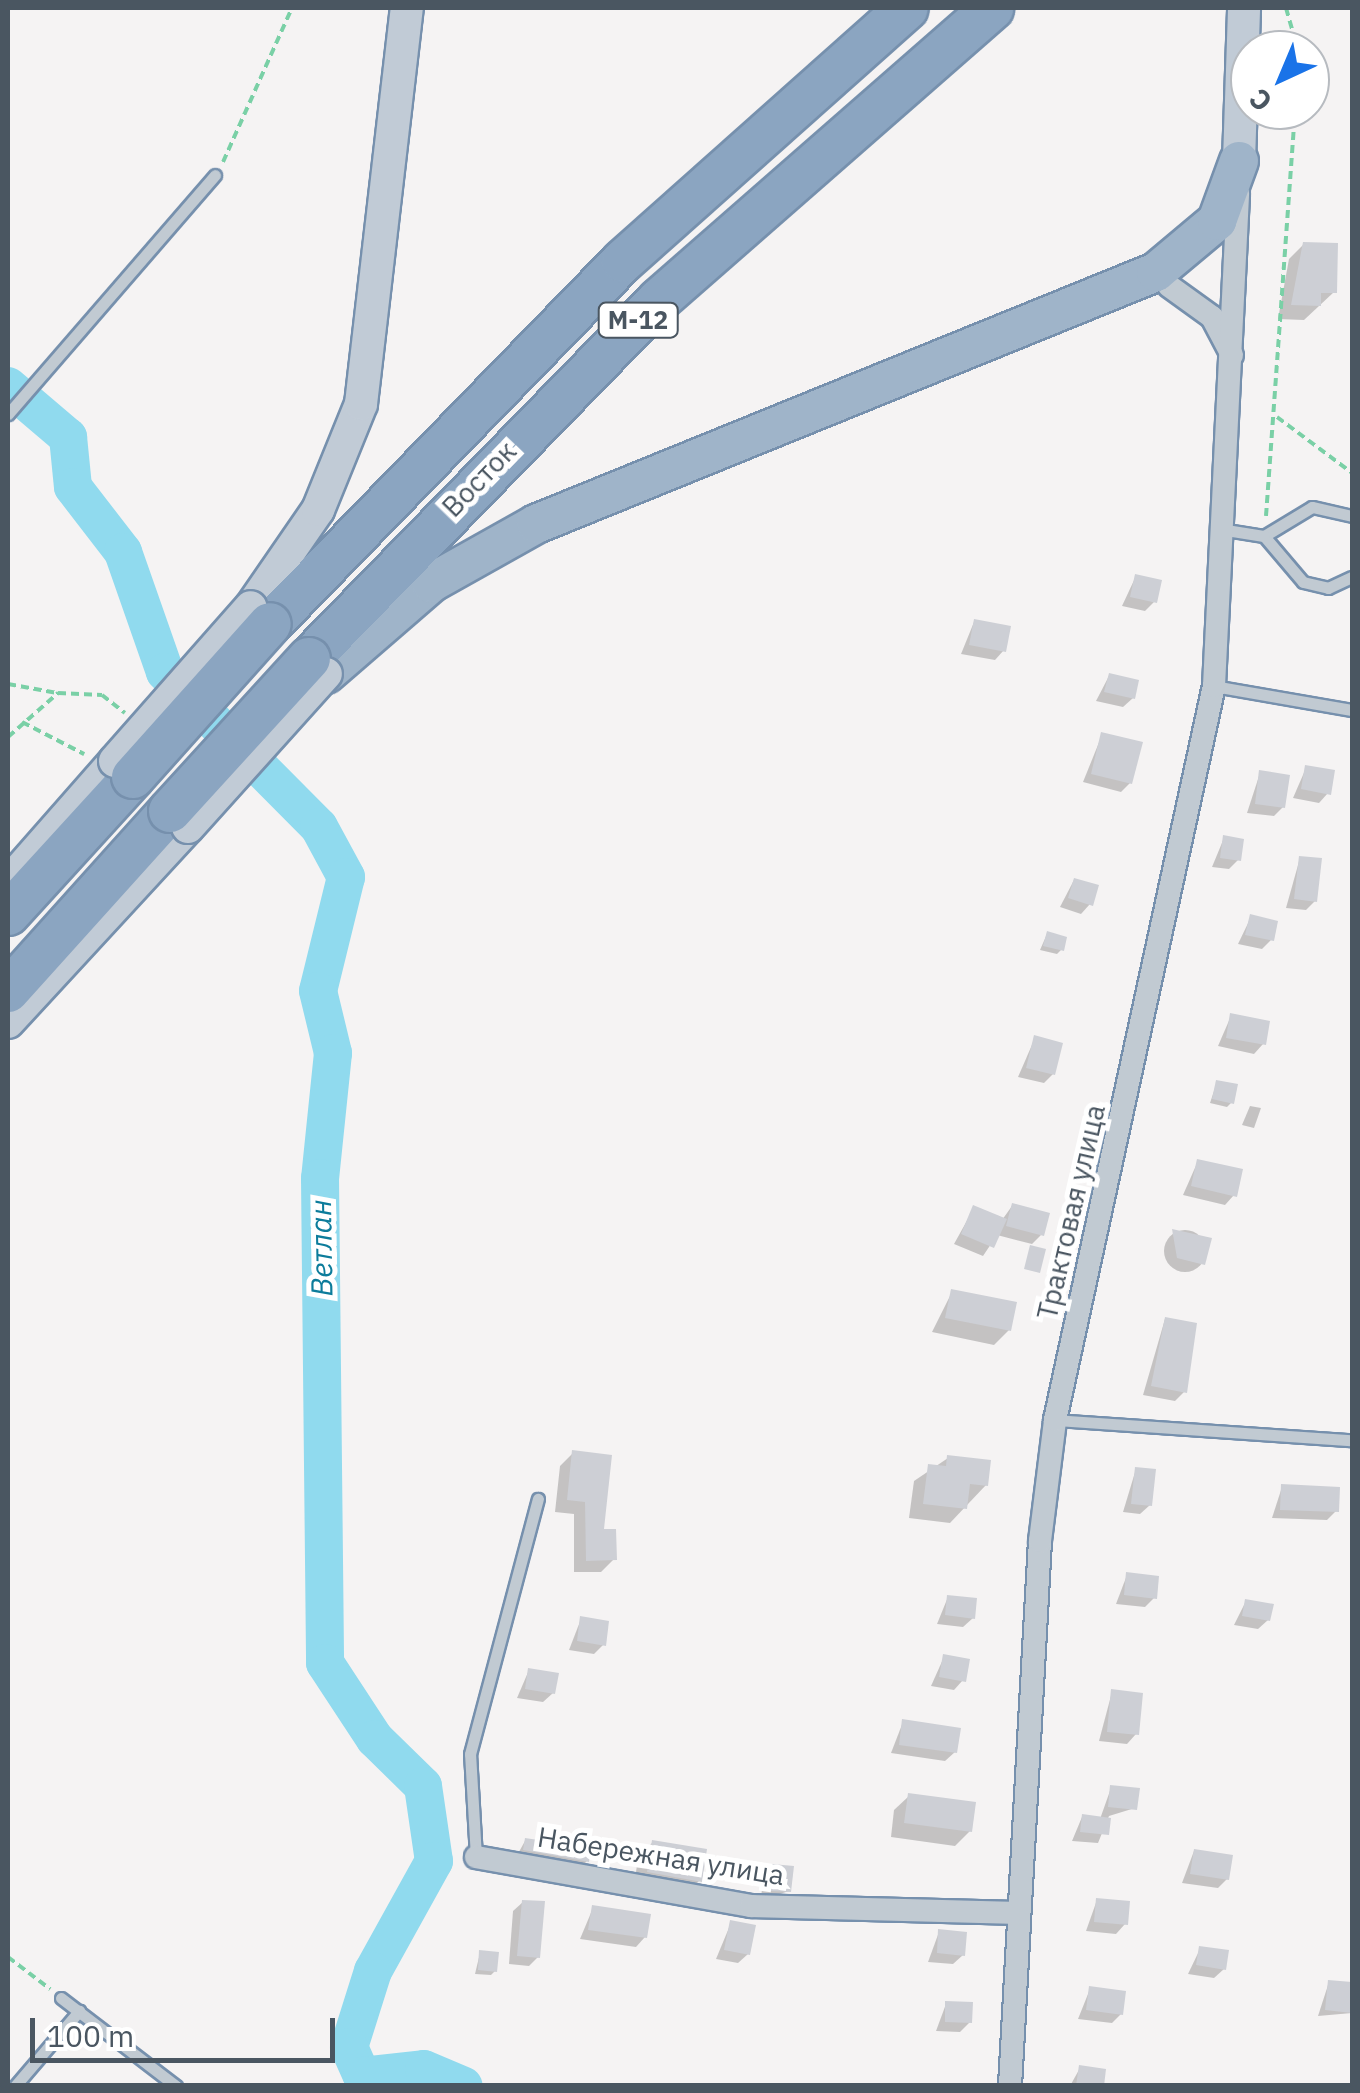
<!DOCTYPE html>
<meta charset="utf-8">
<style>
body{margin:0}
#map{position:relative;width:1360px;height:2093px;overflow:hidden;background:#f5f3f3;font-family:"IBM Plex Sans",sans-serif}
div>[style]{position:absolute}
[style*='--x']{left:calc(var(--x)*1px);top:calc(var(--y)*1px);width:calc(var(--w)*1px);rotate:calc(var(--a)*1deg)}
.shadow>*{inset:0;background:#0003}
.round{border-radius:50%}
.river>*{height:38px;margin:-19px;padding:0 19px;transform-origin:19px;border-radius:19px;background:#90daee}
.building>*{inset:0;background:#cdcfd5}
.path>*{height:4px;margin-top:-2px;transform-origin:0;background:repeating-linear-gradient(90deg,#7ad0a6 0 8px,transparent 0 13px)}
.roads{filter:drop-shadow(2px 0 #7690ad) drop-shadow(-2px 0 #7690ad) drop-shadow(0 2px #7690ad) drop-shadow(0 -2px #7690ad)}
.service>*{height:11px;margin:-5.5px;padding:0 5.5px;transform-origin:5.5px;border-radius:5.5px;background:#c1cad2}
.minor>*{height:22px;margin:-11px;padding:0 11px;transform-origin:11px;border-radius:11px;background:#c1cad2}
.secondary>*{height:32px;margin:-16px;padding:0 16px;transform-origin:16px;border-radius:16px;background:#c1cbd6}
.trunk>*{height:38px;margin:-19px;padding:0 19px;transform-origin:19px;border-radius:19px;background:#9fb4c9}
.motorway>*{height:42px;margin:-21px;padding:0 21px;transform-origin:21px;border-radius:21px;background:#8ba5c1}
.bridges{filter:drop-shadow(2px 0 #7690ad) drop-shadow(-2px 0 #7690ad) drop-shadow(0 2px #7690ad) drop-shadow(0 -2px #7690ad)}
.secondary-bridge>*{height:32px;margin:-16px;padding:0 16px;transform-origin:16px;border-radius:16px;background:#c1cbd6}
.motorway-bridge>*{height:42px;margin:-21px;padding:0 21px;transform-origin:21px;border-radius:21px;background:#8ba5c1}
span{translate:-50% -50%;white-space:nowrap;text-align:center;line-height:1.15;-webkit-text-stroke:10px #fff;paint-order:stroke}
.shield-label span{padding:2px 8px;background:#fff;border:2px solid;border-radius:8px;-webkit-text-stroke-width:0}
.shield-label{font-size:25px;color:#4a5661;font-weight:700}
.street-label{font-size:28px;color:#4a5661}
.water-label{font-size:30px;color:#0c7c9b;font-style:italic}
.frame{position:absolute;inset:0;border:10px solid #4a5661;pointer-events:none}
.north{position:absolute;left:1230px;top:30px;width:100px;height:100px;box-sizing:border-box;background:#fff;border:2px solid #b7bbc0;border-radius:50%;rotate:224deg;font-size:28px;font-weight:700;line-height:40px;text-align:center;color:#4a5661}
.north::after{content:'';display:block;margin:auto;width:35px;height:45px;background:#1a73e8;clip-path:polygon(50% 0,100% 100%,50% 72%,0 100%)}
.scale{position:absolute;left:30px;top:2018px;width:305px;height:45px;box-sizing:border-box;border:5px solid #4a5661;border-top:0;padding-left:12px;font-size:30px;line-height:35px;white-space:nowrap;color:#4a5661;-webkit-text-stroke:8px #fff;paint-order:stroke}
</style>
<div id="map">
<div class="shadow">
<i style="clip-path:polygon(1304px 244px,1334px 292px,1304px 320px,1278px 319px,1289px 259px)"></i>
<i style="clip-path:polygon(1136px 576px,1154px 602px,1145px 611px,1122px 606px)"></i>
<i style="clip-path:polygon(974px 622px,1004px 650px,995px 660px,961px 654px)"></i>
<i style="clip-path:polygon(1109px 676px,1133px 698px,1123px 707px,1096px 701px)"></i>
<i style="clip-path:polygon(1102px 735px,1130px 783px,1121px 792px,1083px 782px)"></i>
<i style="clip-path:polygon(1306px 768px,1328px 793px,1319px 803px,1293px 798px)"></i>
<i style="clip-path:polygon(1260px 773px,1283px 807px,1274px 816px,1247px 813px)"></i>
<i style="clip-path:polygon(1224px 838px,1238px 860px,1229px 869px,1212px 867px)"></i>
<i style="clip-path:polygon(1300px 858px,1315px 901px,1306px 910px,1286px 908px)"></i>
<i style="clip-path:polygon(1074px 880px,1090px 904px,1081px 914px,1060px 907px)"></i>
<i style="clip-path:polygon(1251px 917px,1271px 940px,1262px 949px,1238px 944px)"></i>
<i style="clip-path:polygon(1047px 934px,1061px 950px,1057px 954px,1040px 950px)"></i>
<i style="clip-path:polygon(1231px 1016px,1263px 1044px,1254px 1054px,1218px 1046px)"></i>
<i style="clip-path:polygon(1035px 1038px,1053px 1074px,1044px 1083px,1018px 1077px)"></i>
<i style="clip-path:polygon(1217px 1082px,1231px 1103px,1227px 1107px,1210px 1103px)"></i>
<i style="clip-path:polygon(1250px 1106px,1261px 1108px,1254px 1128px,1242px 1125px)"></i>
<i style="clip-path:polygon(1198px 1161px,1234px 1195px,1225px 1205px,1183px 1195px)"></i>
<i style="clip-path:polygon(1012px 1206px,1041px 1235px,1032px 1244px,997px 1235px,983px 1256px,954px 1244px,974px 1208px,1002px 1220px)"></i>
<i class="round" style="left:1164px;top:1230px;width:42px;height:42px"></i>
<i style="clip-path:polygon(952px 1292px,1009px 1330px,994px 1345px,932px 1332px)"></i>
<i style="clip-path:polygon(1165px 1319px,1185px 1391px,1175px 1401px,1143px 1395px)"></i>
<i style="clip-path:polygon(573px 1453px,614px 1559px,601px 1572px,574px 1572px,574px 1514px,555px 1512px,560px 1466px)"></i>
<i style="clip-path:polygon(948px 1458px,986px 1485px,950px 1523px,909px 1518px,914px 1481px)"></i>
<i style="clip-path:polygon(1136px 1469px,1150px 1505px,1140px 1514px,1123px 1512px)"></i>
<i style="clip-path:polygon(1282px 1487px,1336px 1511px,1327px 1520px,1272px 1518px)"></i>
<i style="clip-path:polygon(1127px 1575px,1154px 1598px,1145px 1607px,1116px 1604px)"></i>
<i style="clip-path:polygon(948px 1597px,973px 1618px,963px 1627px,937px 1624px)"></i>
<i style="clip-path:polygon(1246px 1601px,1268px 1620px,1258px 1629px,1234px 1625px)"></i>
<i style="clip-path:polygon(581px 1619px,603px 1645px,594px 1654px,569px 1650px)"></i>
<i style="clip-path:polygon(944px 1657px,963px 1680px,954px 1690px,931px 1686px)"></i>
<i style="clip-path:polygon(529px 1670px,553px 1693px,543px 1702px,517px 1698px)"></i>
<i style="clip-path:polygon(1112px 1692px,1136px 1734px,1127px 1744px,1099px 1741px)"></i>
<i style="clip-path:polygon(903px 1722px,955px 1752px,945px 1761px,891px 1753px)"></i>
<i style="clip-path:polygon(1111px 1788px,1135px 1808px,1109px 1816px,1098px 1843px,1072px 1841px,1082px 1817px,1100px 1819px)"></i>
<i style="clip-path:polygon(909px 1796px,970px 1831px,955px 1846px,891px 1837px,894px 1810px)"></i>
<i style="clip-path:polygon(525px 1841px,587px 1861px,578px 1870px,515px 1859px)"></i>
<i style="clip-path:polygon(652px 1843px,699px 1881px,685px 1895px,634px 1886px,638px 1858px)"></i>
<i style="clip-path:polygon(1194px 1851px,1227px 1879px,1218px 1888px,1182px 1883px)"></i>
<i style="clip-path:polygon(773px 1867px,789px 1891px,761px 1900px,763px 1876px)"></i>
<i style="clip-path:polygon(1097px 1900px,1125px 1924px,1116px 1934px,1086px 1931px)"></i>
<i style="clip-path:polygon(523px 1902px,538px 1957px,529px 1966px,509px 1964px,513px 1911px)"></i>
<i style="clip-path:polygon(593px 1908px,645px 1937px,636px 1947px,580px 1939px)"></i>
<i style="clip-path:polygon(731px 1923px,748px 1954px,738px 1963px,716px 1959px)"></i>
<i style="clip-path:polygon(939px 1932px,963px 1955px,953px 1964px,928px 1962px)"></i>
<i style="clip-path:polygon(1200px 1949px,1224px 1969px,1214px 1978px,1188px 1974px)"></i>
<i style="clip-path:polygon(480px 1953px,495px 1971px,491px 1975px,475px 1974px)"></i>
<i style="clip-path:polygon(1329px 1982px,1352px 1985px,1352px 2013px,1318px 2016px)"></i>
<i style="clip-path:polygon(1090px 1989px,1121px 2014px,1112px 2023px,1078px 2019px)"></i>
<i style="clip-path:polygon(946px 2004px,970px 2022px,960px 2032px,936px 2031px)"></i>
<i style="clip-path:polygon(1080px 2068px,1102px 2086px,1070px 2086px)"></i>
</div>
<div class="river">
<i style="--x:8;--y:386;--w:79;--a:40.4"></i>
<i style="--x:68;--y:437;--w:50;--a:84.3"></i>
<i style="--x:73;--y:487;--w:82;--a:52.4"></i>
<i style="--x:123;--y:552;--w:127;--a:70.7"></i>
<i style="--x:165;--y:672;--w:218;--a:45.2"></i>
<i style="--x:319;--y:827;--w:57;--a:61.6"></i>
<i style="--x:346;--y:877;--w:117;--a:103.8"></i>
<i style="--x:318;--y:991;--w:64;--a:76.4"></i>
<i style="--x:333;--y:1053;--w:126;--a:95.9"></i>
<i style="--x:320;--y:1178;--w:485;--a:89.4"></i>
<i style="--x:325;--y:1663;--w:91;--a:56.7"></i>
<i style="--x:375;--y:1739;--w:67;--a:44.4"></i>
<i style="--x:423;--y:1786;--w:76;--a:81.7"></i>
<i style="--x:434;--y:1861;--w:126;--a:119"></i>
<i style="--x:373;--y:1971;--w:80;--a:107.5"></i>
<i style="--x:349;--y:2047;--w:32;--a:66"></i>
<i style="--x:362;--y:2076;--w:62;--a:-6.4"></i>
<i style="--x:424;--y:2069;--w:43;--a:23"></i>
</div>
<div class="building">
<i style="clip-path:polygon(1303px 242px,1338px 243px,1337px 293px,1321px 293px,1321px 306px,1291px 305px)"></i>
<i style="clip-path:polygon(1135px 574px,1162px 580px,1157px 603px,1130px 597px)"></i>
<i style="clip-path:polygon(974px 619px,1011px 626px,1006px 652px,969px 645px)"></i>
<i style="clip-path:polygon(1109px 673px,1139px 680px,1135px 699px,1104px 692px)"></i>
<i style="clip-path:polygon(1101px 732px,1143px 742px,1132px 784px,1091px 774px)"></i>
<i style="clip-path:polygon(1305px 765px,1335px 770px,1331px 795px,1301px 789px)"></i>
<i style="clip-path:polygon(1259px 770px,1290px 775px,1285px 808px,1255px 804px)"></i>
<i style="clip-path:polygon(1223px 835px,1244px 839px,1241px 861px,1220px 858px)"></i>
<i style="clip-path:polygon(1299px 856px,1322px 858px,1317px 902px,1294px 899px)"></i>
<i style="clip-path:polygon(1074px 878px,1099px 885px,1093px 906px,1068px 898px)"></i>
<i style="clip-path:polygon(1250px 914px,1278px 921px,1274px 941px,1245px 935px)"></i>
<i style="clip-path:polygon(1047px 931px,1067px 937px,1064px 951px,1043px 946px)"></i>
<i style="clip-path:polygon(1230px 1013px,1270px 1021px,1266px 1045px,1226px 1038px)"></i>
<i style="clip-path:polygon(1034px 1035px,1063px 1043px,1055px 1075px,1026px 1068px)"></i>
<i style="clip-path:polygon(1216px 1080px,1238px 1084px,1234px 1104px,1212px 1099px)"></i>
<i style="clip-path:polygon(1197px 1159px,1243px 1169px,1237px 1197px,1191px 1186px)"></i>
<i style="clip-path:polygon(1012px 1203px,1050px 1213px,1044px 1236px,1006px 1226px)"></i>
<i style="clip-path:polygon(973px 1205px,1007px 1219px,994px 1248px,961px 1234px)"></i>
<i style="clip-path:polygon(1172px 1229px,1212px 1238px,1205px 1265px,1177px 1258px)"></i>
<i style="clip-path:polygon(1030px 1245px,1046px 1249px,1040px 1273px,1024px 1269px)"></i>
<i style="clip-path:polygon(951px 1289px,1017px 1302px,1011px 1331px,945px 1318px)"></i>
<i style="clip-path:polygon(1165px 1317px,1197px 1323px,1187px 1393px,1151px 1386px)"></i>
<i style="clip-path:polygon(572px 1450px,612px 1455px,604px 1529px,616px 1529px,617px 1560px,586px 1561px,585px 1502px,567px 1500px)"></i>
<i style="clip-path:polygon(947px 1455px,991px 1460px,988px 1486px,970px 1484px,967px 1509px,923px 1504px,928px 1464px,946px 1466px)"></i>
<i style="clip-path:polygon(1135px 1467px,1156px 1469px,1152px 1506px,1131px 1504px)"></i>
<i style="clip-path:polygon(1281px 1484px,1340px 1487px,1339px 1512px,1280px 1510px)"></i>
<i style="clip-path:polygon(1126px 1572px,1159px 1576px,1157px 1599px,1124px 1595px)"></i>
<i style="clip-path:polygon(947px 1595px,977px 1598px,975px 1619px,945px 1615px)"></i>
<i style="clip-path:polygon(1245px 1599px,1274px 1604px,1270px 1621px,1242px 1616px)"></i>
<i style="clip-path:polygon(580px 1616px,609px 1621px,606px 1646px,577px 1641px)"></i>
<i style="clip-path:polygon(943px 1654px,970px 1659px,966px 1682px,939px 1677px)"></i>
<i style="clip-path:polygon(528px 1668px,559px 1673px,555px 1694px,525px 1689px)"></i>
<i style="clip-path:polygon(1111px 1689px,1143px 1693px,1139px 1735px,1107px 1732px)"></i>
<i style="clip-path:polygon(902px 1719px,961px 1728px,957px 1753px,899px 1745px)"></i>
<i style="clip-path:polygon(1110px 1785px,1140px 1788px,1137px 1810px,1108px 1807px)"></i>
<i style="clip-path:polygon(908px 1793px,976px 1802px,972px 1832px,904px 1823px)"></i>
<i style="clip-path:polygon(1082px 1814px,1111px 1818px,1109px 1835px,1080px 1832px)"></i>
<i style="clip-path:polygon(525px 1838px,591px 1848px,589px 1862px,523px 1850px)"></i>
<i style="clip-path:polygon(652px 1840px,707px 1849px,702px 1882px,647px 1872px)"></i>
<i style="clip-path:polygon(1194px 1849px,1233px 1855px,1229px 1880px,1190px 1874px)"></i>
<i style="clip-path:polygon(772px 1864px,794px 1866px,791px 1892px,770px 1891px)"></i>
<i style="clip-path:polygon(1096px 1898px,1130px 1901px,1128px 1925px,1094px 1922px)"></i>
<i style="clip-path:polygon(522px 1900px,545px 1901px,540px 1958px,517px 1956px)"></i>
<i style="clip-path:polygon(592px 1905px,651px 1914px,647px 1938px,588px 1930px)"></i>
<i style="clip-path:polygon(730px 1920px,756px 1925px,750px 1955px,724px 1950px)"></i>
<i style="clip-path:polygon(938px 1929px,967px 1932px,965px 1956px,937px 1953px)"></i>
<i style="clip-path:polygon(1199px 1946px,1229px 1950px,1226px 1970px,1196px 1965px)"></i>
<i style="clip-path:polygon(479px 1950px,499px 1952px,497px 1972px,478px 1970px)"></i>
<i style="clip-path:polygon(1328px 1980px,1352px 1982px,1352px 2013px,1325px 2010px)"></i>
<i style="clip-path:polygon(1089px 1986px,1126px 1991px,1123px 2015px,1086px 2010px)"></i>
<i style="clip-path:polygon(945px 2001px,973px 2002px,972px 2023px,945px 2022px)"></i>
<i style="clip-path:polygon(1079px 2065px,1106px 2069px,1104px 2086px,1076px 2086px)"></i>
</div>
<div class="path">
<i style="--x:1286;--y:8;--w:44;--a:74.1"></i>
<i style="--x:223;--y:162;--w:169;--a:-65.9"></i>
<i style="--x:1277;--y:417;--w:94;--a:36.7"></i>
<i style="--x:1266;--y:516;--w:407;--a:-85.9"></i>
<i style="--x:8;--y:684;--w:50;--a:10.4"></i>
<i style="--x:22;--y:722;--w:70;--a:27.3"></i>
<i style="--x:8;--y:737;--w:67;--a:-41.3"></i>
<i style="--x:58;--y:693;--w:44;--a:2.6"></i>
<i style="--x:102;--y:695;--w:29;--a:38"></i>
<i style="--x:8;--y:1957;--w:53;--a:37.3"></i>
</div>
<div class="roads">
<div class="service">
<i style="--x:8;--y:414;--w:316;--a:-49.1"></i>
<i style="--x:1352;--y:516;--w:41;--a:-167.3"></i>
<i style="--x:1312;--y:507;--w:56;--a:148.9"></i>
<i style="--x:1264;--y:536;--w:60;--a:49.7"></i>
<i style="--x:1303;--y:582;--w:26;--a:13"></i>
<i style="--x:1328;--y:588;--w:26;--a:-25"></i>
<i style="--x:1226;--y:530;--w:38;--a:9"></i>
<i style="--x:1214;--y:686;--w:140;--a:9.9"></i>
<i style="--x:1055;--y:1420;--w:298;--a:3.9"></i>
<i style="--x:476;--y:1857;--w:103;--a:-93.3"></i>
<i style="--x:470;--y:1754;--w:264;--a:-75.1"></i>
<i style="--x:61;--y:1998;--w:145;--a:37.4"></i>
<i style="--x:15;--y:2086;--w:99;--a:-49.5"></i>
</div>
<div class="minor">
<i style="--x:1169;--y:286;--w:53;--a:35.8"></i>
<i style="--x:1212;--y:317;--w:43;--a:62.2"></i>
<i style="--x:476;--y:1857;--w:279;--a:10.1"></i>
<i style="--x:751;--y:1906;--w:267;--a:1.5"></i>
<i style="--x:1010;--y:2086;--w:546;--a:-86.85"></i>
<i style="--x:1040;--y:1541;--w:122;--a:-82.9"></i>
<i style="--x:1055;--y:1420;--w:751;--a:-77.78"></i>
<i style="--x:1214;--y:686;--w:493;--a:-87.2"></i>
</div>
<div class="secondary">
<i style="--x:1239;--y:161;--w:153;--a:-88.1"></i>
<i style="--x:251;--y:607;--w:118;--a:-55.4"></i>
<i style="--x:318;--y:510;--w:114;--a:-67.9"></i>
<i style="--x:361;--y:404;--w:399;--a:-83.4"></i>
<i style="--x:8;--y:883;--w:162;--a:-48.7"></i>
<i style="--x:8;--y:1022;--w:265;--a:-47.3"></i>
</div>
<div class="trunk">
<i style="--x:326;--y:674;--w:139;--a:-40.9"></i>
<i style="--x:431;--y:583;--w:120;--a:-29.3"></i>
<i style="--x:536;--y:524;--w:669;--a:-22.12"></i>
<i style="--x:1156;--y:272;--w:80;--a:-39.9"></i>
<i style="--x:1217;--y:221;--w:64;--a:-69.9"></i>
</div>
<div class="motorway">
<i style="--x:270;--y:624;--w:506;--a:-45.8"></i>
<i style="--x:623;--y:261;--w:380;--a:-41.7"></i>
<i style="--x:309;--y:659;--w:501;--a:-45.73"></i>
<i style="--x:659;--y:300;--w:443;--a:-41.2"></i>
<i style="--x:8;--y:914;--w:185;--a:-47.6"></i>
<i style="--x:8;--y:991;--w:242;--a:-48"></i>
</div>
</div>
<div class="bridges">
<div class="secondary-bridge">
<i style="--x:115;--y:761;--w:205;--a:-48.6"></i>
<i style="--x:188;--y:827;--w:206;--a:-48"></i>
</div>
<div class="motorway-bridge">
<i style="--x:133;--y:777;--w:205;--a:-48.2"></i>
<i style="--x:170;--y:811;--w:206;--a:-47.6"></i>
</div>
</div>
<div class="shield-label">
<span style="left:638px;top:320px">М-12</span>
</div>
<div class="street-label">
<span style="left:479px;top:479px;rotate:-46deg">Восток</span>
<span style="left:1071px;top:1212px;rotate:-77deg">Трактовая улица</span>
<span style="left:661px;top:1856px;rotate:9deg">Набережная улица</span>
</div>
<div class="water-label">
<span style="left:321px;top:1248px;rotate:-91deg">Ветлан</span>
</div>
<div class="frame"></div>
<div class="north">С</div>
<div class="scale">100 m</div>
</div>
